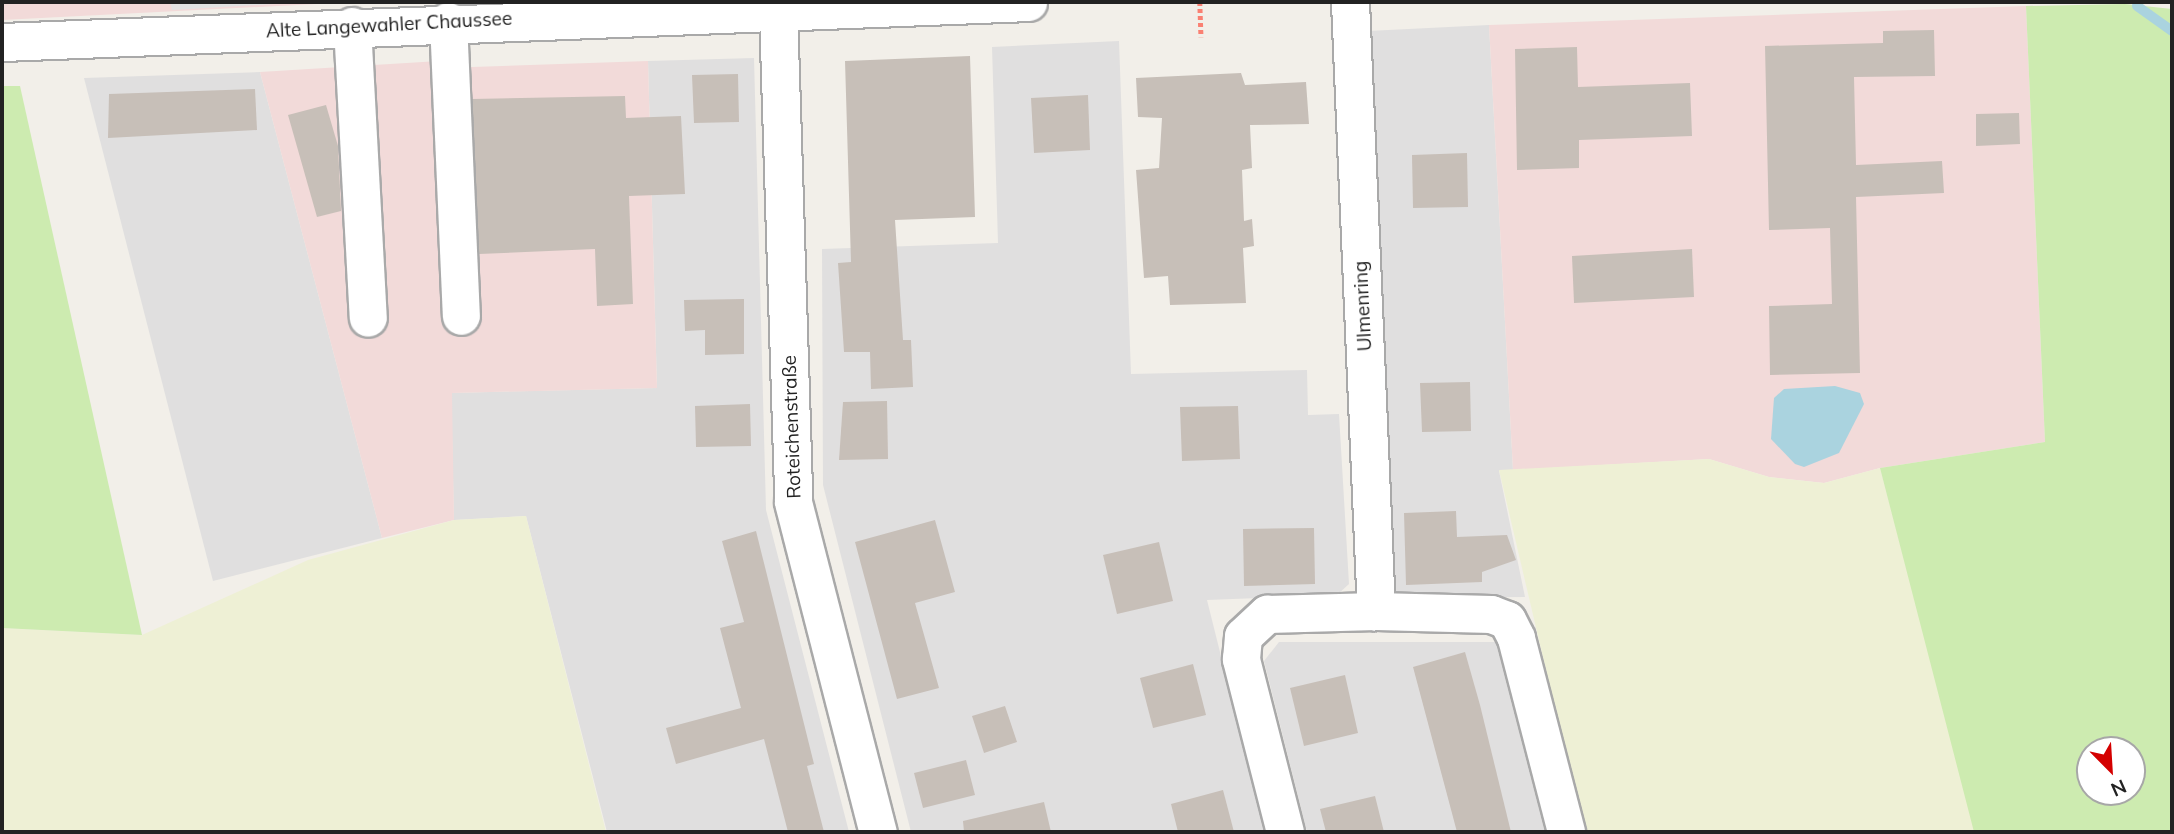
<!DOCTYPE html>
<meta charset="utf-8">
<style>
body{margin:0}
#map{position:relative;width:2174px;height:834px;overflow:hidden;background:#f2efe9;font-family:Mulish,sans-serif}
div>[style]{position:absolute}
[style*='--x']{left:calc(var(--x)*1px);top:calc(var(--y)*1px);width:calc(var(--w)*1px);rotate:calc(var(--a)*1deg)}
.residential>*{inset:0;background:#e0dfdf}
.commercial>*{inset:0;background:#f2dad9}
.farmland>*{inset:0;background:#eef0d5}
.grass>*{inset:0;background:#cdebb0}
.parking>*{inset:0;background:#e2e2e2}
.water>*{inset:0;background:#aad3df}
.stream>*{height:10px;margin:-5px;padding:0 5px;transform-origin:5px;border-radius:5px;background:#aad3df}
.building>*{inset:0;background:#c7bfb8}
.path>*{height:4.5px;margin-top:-2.25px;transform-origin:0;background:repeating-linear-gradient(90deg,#fa8072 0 3.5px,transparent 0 7px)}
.roads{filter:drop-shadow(2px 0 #a9a9a9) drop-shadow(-2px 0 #a9a9a9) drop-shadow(0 2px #a9a9a9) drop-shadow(0 -2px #a9a9a9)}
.minor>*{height:37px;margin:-18.5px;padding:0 18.5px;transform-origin:18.5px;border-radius:18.5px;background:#fff}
span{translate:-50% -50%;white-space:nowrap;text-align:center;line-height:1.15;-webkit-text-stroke:7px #fff;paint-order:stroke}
.street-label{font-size:19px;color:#222}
.frame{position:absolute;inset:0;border:4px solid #222;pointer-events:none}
.north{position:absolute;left:2076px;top:736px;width:70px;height:70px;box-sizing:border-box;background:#fff;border:2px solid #a7a7a7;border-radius:50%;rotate:156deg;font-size:19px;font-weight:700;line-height:28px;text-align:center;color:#222}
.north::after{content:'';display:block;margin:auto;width:24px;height:32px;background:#d40000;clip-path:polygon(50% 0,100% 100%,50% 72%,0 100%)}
</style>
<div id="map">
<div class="residential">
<i style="clip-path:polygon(1489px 25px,1513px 470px,1499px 471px,1525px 597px,1398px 598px,1384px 584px,1368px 31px)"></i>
<i style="clip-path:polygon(1119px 41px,1131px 374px,1307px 370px,1308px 415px,1339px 414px,1349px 584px,1337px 595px,1207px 600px,1265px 832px,911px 832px,823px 485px,822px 249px,998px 243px,992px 47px)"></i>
<i style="clip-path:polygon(754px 58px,766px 510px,849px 832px,607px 832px,526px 516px,454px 520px,451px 393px,657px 388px,648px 61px)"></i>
<i style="clip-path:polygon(260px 72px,382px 538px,213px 581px,84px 78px)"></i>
<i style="clip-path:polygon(1279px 642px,1496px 642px,1545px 832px,1307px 832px,1264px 661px)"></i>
</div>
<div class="commercial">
<i style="clip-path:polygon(2px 2px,356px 2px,2px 20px)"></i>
<i style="clip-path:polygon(2026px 6px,2045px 442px,1880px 468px,1824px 483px,1769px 477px,1709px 459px,1513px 470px,1489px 25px)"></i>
<i style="clip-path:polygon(439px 61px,442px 68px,648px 61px,657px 388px,452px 393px,454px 520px,382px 538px,260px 72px)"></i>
</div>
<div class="farmland">
<i style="clip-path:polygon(1709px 459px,1769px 477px,1824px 483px,1880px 468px,1976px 832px,1584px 832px,1499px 470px)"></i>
<i style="clip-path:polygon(526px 516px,606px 832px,2px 832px,2px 628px,142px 635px,308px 560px,454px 520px)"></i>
</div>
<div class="grass">
<i style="clip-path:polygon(evenodd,2125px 4px,2172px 9px,2172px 832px,1974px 832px,1880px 468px,2045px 442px,2026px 6px,2125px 4px,2090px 750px,2132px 750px,2132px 792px,2090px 792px,2090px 750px)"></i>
<i style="clip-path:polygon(2px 86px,20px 86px,142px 635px,2px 628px)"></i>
</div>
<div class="parking">
<i style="clip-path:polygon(170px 2px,307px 2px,172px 10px)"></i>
</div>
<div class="water">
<i style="clip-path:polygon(1835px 386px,1860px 393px,1864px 404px,1839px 453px,1804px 467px,1795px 464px,1771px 439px,1774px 398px,1784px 389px)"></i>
</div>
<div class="stream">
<i style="--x:2137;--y:6;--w:43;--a:35.5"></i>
</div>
<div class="building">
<i style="clip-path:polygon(1934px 30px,1935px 76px,1854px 77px,1856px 165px,1942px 161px,1944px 193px,1856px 197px,1860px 373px,1770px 375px,1769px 306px,1832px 304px,1830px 228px,1769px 230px,1765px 46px,1883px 43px,1883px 31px)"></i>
<i style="clip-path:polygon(1577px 47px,1578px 87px,1690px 83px,1692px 136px,1579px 140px,1579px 168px,1517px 170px,1515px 49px)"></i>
<i style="clip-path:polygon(970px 56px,975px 217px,895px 220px,903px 340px,911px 340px,913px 387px,871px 389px,870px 352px,844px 352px,838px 263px,851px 262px,845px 61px)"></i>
<i style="clip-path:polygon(1241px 73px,1245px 85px,1306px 82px,1309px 124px,1250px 125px,1252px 168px,1242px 170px,1244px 221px,1252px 219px,1254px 246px,1243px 248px,1246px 303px,1170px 305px,1168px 276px,1144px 278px,1136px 170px,1159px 168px,1162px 118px,1138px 117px,1136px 78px)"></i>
<i style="clip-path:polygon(738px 74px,739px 122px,694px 123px,692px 75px)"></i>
<i style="clip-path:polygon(255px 89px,257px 130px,108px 138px,109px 94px)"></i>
<i style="clip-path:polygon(1088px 95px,1090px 150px,1034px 153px,1031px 98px)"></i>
<i style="clip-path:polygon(625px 96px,626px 118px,681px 116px,685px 194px,629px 196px,633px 304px,597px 306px,595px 249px,479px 254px,472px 99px)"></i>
<i style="clip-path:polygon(326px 105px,338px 146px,341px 211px,317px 217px,288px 115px)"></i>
<i style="clip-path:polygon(2019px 113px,2020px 144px,1976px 146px,1976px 114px)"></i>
<i style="clip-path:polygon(1467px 153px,1468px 207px,1413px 208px,1412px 155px)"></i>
<i style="clip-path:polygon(1692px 249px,1694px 297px,1574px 303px,1572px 256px)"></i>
<i style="clip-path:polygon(744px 299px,744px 354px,705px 355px,705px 330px,685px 331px,684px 300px)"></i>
<i style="clip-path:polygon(1470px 382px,1471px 431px,1422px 432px,1420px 383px)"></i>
<i style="clip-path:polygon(887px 401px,888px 459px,839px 460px,843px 402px)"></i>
<i style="clip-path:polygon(750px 404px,751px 446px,696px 447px,695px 406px)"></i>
<i style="clip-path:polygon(1238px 406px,1240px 459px,1182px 461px,1180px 407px)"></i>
<i style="clip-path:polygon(1456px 511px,1457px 537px,1507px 535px,1516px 560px,1482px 572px,1482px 582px,1406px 585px,1404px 513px)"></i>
<i style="clip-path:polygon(935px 520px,955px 592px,915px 603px,939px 688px,897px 699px,855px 542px)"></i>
<i style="clip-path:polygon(1314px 528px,1315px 584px,1244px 586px,1243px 529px)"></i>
<i style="clip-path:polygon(756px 531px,814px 764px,807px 766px,824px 832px,788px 832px,764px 739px,676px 764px,666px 728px,741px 708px,720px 628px,744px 622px,722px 541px)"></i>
<i style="clip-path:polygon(1159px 542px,1173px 601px,1117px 614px,1103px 555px)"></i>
<i style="clip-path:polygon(1465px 652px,1480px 705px,1511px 832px,1457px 832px,1413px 667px)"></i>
<i style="clip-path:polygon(1193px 664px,1206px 715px,1153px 728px,1140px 678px)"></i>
<i style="clip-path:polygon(1345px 675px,1358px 733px,1304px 746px,1290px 688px)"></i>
<i style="clip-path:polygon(1005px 706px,1017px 742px,984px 753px,972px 716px)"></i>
<i style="clip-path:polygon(966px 760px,975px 795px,923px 808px,914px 773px)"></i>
<i style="clip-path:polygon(1223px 790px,1234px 832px,1178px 832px,1171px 804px)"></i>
<i style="clip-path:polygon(1375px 796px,1384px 832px,1326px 832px,1320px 809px)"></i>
<i style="clip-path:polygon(1044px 802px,1051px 832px,964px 832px,963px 821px)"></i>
</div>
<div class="path">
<i style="--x:1200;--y:2;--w:35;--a:88"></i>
</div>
<div class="roads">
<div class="minor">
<i style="--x:1350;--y:2;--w:610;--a:87.56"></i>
<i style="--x:778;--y:12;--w:490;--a:88.2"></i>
<i style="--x:793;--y:502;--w:341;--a:75.6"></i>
<i style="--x:448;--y:21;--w:295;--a:87.5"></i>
<i style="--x:352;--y:26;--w:292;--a:86.9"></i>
<i style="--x:2;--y:42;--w:1027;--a:-2.23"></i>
<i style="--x:1285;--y:832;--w:179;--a:-104.3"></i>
<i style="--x:1241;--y:659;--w:23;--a:-85"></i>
<i style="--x:1243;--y:636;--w:33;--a:-43"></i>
<i style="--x:1267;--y:614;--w:109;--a:-1.6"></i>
<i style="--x:1376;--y:611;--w:115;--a:1.5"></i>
<i style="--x:1491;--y:614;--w:17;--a:21"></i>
<i style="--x:1507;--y:620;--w:20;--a:63"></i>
<i style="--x:1516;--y:638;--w:200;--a:75.5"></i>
</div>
</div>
<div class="street-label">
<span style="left:389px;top:25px;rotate:-3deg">Alte Langewahler Chaussee</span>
<span style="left:1363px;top:306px;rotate:-93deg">Ulmenring</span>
<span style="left:792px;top:427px;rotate:-92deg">Roteichenstraße</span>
</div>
<div class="frame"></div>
<div class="north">N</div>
</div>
